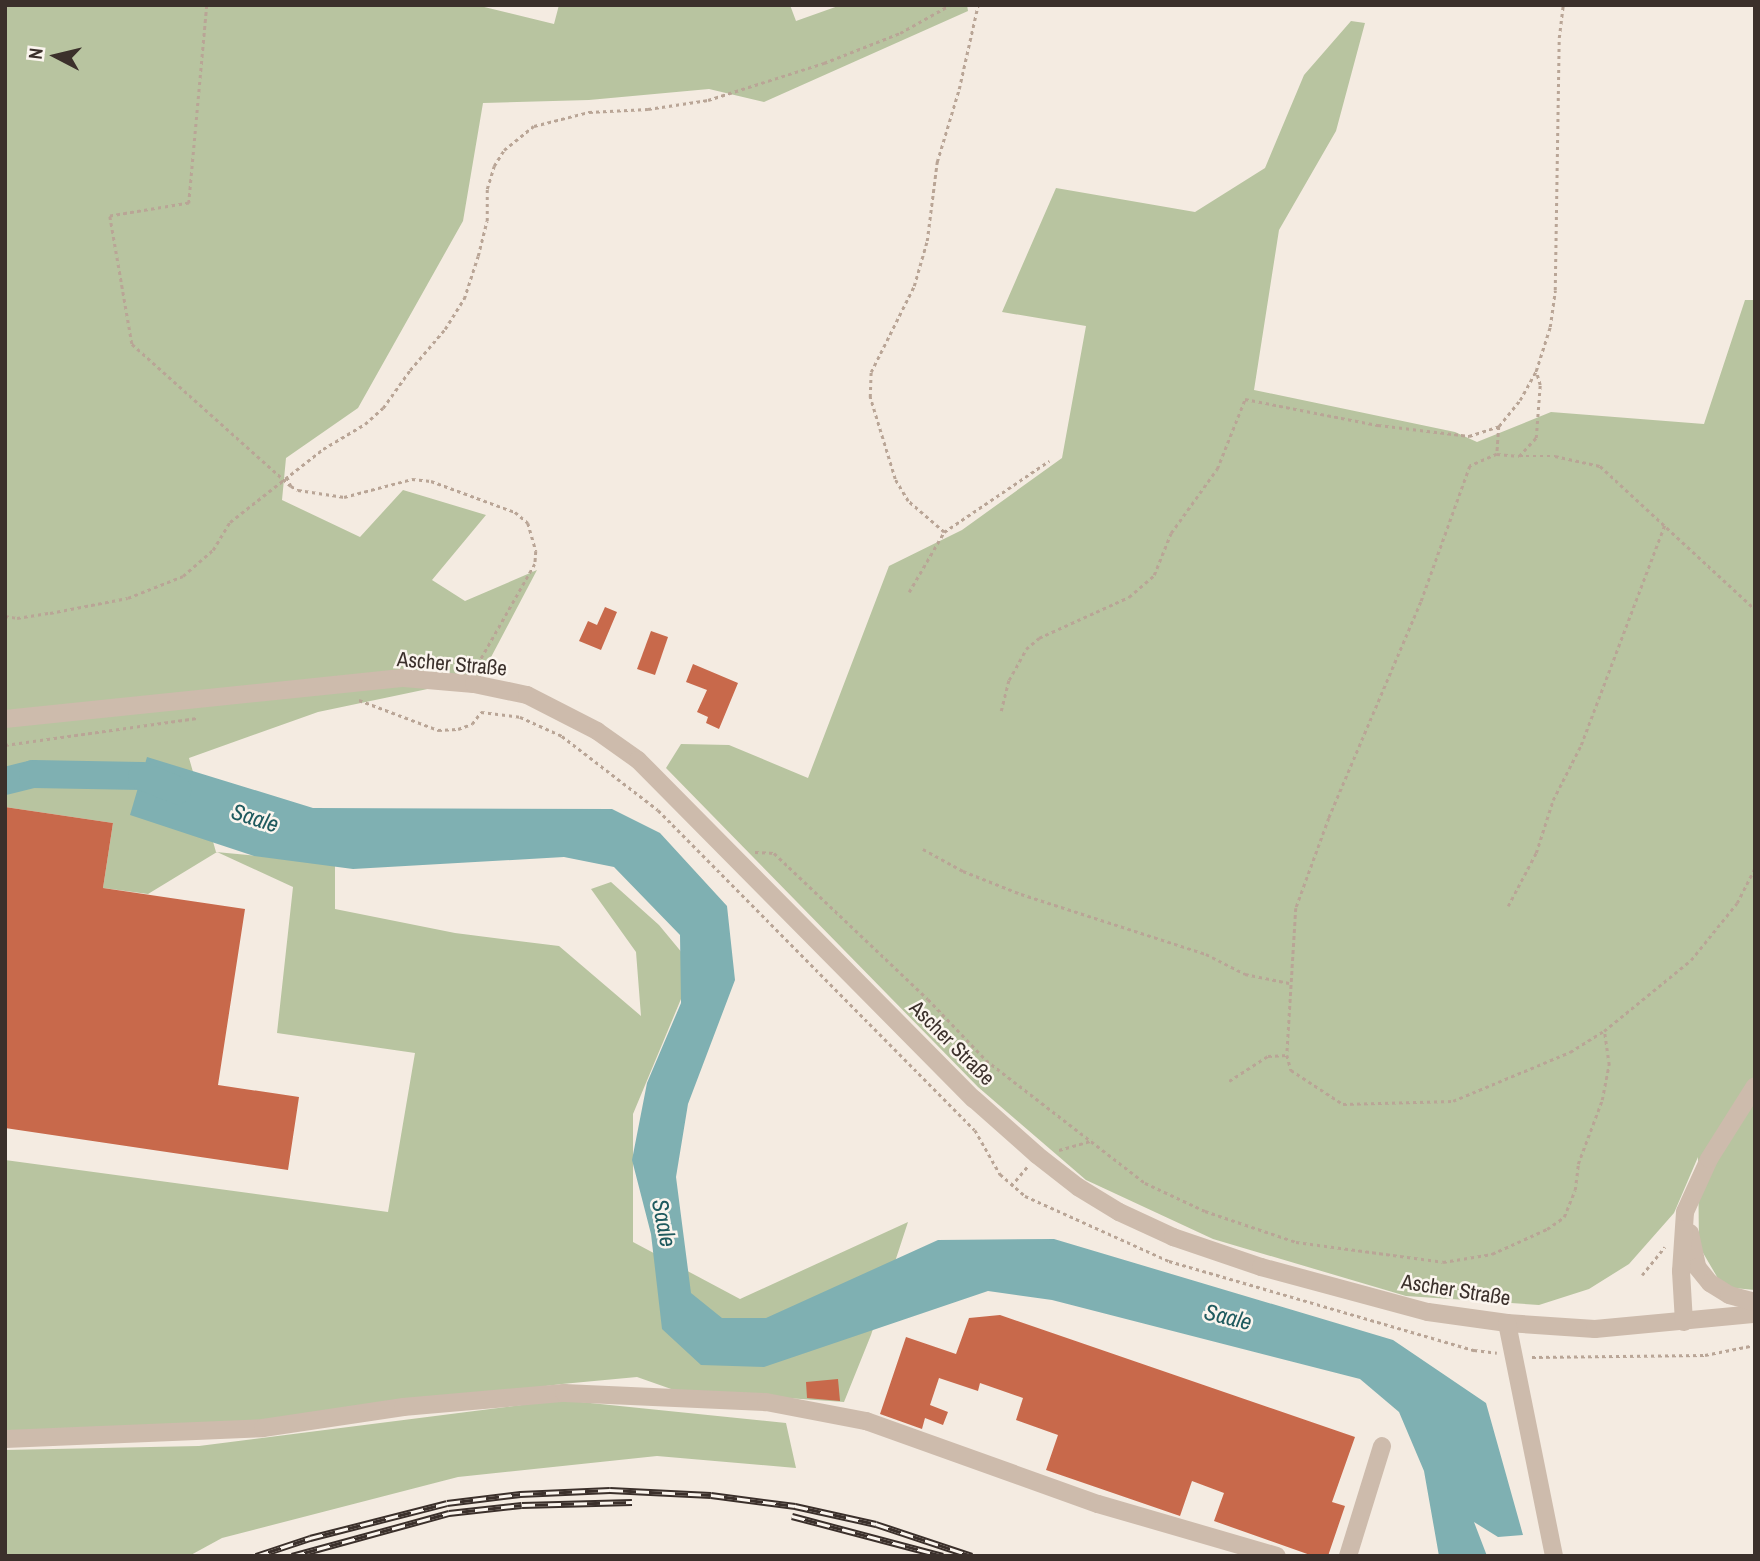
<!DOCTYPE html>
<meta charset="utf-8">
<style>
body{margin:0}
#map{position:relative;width:1760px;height:1561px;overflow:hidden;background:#f4ebe1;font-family:"Archivo Narrow",sans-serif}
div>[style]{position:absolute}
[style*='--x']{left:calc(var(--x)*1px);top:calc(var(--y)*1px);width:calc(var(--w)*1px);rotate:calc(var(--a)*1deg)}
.green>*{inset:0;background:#b8c4a0}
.water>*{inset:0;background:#7fb0b2}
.river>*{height:28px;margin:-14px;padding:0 14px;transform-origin:14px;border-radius:14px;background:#7fb0b2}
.building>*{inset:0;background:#c8694b}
.path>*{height:2.5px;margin-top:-1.25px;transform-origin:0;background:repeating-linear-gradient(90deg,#b9a596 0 3.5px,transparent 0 7px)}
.minor>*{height:18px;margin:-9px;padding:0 9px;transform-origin:9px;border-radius:9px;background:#cdbbac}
.rail>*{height:7px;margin-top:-3.5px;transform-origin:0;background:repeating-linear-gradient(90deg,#fbf5ee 0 13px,#3b302b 0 26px);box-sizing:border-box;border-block:2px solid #3b302b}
span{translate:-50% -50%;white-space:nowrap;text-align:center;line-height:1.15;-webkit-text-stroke:5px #fbf5ee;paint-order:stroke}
.street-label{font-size:21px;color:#3b302b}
.water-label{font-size:23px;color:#1f5a5e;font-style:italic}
.frame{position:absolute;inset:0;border:7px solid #3b302b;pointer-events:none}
.north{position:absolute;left:21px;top:21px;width:70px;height:70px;-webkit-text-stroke:5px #fbf5ee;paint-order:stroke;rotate:277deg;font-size:19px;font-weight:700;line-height:28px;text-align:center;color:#3b302b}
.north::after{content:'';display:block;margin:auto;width:24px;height:32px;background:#3b302b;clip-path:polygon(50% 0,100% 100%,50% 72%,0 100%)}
</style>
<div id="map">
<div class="green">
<i style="clip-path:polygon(5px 5px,476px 5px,554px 24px,559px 5px,790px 5px,796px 21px,841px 5px,967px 5px,968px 11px,764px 102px,709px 89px,589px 100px,483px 103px,463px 221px,358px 408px,286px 458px,282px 500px,360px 537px,403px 490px,486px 515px,432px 580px,465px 601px,537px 570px,480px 678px,318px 712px,189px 758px,216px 852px,335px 863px,335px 909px,455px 933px,559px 946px,641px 1016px,636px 952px,591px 889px,611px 882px,659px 925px,683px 954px,681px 999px,633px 1114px,633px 1242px,740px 1299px,908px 1222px,871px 1335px,844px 1402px,674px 1390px,637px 1377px,562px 1384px,254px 1423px,5px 1431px,5px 1160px,388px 1212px,415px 1053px,277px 1033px,293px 887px,217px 852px,148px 894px,103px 888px,113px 823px,5px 807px)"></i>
<i style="clip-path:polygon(1351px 21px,1365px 23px,1336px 131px,1279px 230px,1254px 390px,1455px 432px,1477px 442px,1551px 412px,1704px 424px,1745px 300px,1755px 300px,1755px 1290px,1723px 1287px,1699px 1246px,1698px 1157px,1674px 1213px,1629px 1264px,1589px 1289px,1539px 1305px,1406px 1296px,1213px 1239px,1086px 1180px,978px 1087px,666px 768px,681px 744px,729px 745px,808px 778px,889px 566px,962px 530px,1062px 458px,1086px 326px,1002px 312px,1056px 188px,1195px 212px,1265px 168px,1304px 75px)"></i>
<i style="clip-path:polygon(561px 1400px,786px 1423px,796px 1468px,657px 1456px,458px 1477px,222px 1538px,189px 1556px,5px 1556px,5px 1450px,199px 1446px)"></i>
</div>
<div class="water">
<i style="clip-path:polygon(147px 757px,313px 808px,612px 809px,660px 833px,727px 906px,735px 980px,688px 1104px,676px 1177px,691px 1293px,722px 1318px,766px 1318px,938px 1240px,1054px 1239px,1393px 1340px,1486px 1403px,1523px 1535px,1498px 1537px,1474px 1522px,1487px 1556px,1439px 1556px,1424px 1471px,1399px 1412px,1360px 1379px,1052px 1300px,988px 1291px,764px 1367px,701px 1365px,662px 1329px,651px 1234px,632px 1160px,647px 1083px,681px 1003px,680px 935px,614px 867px,564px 857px,353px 869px,254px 856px,130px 815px)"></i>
</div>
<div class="river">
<i style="--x:5;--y:781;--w:29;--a:-14"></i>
<i style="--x:33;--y:774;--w:109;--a:1.1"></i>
<i style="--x:142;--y:776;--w:38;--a:22"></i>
</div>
<div class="building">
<i style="clip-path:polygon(605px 607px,617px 612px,601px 650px,579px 641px,588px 621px,597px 625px)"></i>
<i style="clip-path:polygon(651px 631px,668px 637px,655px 675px,637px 669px)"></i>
<i style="clip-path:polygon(693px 664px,738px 683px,719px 729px,706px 723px,708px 717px,697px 712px,707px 690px,686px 682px)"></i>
<i style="clip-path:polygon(5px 807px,113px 823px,103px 888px,245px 909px,218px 1085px,299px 1097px,288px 1170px,5px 1128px)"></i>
<i style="clip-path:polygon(1000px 1315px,1355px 1437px,1332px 1502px,1345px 1506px,1328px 1556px,1313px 1556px,1214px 1521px,1224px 1493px,1192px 1481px,1180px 1516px,1046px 1470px,1058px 1435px,1016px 1420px,1023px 1398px,980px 1383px,978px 1391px,939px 1378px,930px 1405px,948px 1412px,943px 1425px,925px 1418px,922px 1429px,880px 1414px,906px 1337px,956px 1354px,969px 1318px)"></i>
<i style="clip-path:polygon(838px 1379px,840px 1401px,807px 1398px,806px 1382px)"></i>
</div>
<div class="path">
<i style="--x:207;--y:5;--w:199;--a:95.2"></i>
<i style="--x:189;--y:203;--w:80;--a:170.7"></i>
<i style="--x:110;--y:216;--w:130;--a:80.2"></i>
<i style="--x:132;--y:344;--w:213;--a:41.8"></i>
<i style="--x:1499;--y:426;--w:28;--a:94"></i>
<i style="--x:1497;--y:454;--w:22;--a:5"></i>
<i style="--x:1519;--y:456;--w:25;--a:-47"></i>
<i style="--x:1536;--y:438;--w:53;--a:-85.7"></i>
<i style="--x:1540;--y:385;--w:15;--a:-106"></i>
<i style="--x:1497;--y:454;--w:30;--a:156"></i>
<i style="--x:1470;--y:466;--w:145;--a:109.8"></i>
<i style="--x:1421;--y:602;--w:235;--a:113.1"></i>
<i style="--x:1329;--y:818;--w:96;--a:110.1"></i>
<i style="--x:1296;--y:908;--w:147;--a:93.5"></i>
<i style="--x:1287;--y:1055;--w:16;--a:75"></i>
<i style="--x:1291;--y:1070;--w:62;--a:33.2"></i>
<i style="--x:1343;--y:1104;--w:110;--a:-1.6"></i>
<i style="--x:1453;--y:1101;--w:127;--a:-22.7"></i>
<i style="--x:1570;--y:1052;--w:40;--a:-32"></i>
<i style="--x:1604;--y:1031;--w:112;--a:-39.2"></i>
<i style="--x:1691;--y:960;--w:73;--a:-51.1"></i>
<i style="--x:1737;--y:903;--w:39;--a:-63"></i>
<i style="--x:1519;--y:456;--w:36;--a:0"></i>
<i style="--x:1555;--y:456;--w:46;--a:12.5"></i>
<i style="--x:1600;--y:466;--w:211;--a:42.7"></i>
<i style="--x:287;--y:477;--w:10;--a:66"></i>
<i style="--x:291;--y:486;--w:8;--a:30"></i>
<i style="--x:298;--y:490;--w:47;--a:8.7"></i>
<i style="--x:344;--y:497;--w:70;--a:-14.8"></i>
<i style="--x:412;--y:479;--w:19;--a:6"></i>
<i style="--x:431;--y:481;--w:90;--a:20.3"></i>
<i style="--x:515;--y:512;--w:17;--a:40"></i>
<i style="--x:528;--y:523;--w:29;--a:74"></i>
<i style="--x:536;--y:551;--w:13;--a:94"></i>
<i style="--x:535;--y:564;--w:117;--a:119.6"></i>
<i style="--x:944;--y:532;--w:48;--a:-139.3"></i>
<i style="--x:908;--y:501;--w:26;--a:-121"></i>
<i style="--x:895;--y:479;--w:86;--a:-107"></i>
<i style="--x:870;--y:397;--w:25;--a:-88"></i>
<i style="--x:871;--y:372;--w:96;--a:-63.4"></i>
<i style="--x:914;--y:286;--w:47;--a:-73.9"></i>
<i style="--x:927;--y:241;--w:80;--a:-82.8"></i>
<i style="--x:937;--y:162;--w:76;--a:-73.2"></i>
<i style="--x:959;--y:89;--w:86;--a:-77.3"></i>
<i style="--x:909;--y:592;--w:69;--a:-59.7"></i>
<i style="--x:944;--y:532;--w:127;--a:-34.1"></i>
<i style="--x:5;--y:616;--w:12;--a:9"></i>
<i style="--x:17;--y:618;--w:33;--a:-9"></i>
<i style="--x:50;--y:613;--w:79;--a:-10.9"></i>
<i style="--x:128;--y:598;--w:59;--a:-21.8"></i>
<i style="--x:183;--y:576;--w:40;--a:-41"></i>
<i style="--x:213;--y:550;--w:33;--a:-59"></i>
<i style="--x:230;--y:522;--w:118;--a:-38.1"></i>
<i style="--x:323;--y:449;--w:49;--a:-30.8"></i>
<i style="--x:365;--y:424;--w:24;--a:-42"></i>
<i style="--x:383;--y:408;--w:47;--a:-54.6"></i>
<i style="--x:410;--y:370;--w:54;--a:-49.5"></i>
<i style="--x:445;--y:329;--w:36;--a:-58"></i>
<i style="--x:464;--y:299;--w:45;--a:-72"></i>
<i style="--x:478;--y:256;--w:36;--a:-76"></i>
<i style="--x:487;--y:221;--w:32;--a:-90"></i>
<i style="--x:487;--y:189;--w:24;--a:-73"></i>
<i style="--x:494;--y:166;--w:19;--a:-58"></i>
<i style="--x:504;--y:150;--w:38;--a:-39"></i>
<i style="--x:534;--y:126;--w:57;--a:-14.3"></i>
<i style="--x:589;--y:112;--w:59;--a:-2.9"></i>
<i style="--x:648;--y:109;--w:61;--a:-8.5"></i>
<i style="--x:708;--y:100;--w:122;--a:-17.7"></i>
<i style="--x:824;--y:63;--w:82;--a:-21.5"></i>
<i style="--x:900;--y:33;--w:57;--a:-29.2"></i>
<i style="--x:359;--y:700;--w:85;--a:20.8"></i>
<i style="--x:438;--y:730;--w:20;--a:-3"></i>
<i style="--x:458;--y:729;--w:15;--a:-20"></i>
<i style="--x:472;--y:724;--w:15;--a:-53"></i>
<i style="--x:481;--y:712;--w:39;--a:7"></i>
<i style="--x:520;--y:717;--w:46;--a:24.3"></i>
<i style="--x:562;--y:736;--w:121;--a:37.6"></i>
<i style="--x:658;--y:810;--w:450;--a:45.3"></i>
<i style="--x:975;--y:1130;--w:51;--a:60.4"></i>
<i style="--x:1000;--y:1174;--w:33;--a:41"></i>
<i style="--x:1025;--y:1196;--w:158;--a:24.3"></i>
<i style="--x:1169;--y:1261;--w:318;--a:16.3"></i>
<i style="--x:1474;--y:1350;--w:23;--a:7"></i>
<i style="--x:1001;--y:711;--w:32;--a:-76"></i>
<i style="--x:1009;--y:680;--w:35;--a:-61"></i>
<i style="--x:1026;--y:649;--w:17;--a:-40"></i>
<i style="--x:1039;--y:638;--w:99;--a:-24.5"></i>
<i style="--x:1129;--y:597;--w:33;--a:-41"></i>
<i style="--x:1154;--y:575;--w:45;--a:-68"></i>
<i style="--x:1171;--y:533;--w:79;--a:-54.3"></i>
<i style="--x:1217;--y:469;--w:75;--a:-68.2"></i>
<i style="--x:1245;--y:399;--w:136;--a:11.1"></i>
<i style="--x:1378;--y:425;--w:92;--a:6.9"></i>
<i style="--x:1469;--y:436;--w:32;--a:-18"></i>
<i style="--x:1499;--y:426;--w:33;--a:-51"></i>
<i style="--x:1520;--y:400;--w:33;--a:-61"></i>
<i style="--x:1536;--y:371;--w:46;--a:-72.3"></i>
<i style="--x:1550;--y:327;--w:37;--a:-82"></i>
<i style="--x:1555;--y:290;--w:252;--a:-89.1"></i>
<i style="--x:1559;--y:38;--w:33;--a:-83"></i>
<i style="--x:5;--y:745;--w:194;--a:-8"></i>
<i style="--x:923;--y:849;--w:46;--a:28.8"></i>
<i style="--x:963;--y:871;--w:62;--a:21.6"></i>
<i style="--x:1021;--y:894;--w:194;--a:18"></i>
<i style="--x:1206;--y:954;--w:44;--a:27.1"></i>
<i style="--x:1245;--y:974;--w:45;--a:11.6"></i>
<i style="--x:755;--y:852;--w:19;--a:3"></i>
<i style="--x:774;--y:853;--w:212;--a:43.5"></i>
<i style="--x:928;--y:999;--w:84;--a:46.4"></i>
<i style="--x:986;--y:1060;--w:201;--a:37.7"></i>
<i style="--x:1145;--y:1183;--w:66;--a:25"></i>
<i style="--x:1205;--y:1211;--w:96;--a:18.8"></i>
<i style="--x:1296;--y:1242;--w:148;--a:7.7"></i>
<i style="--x:1443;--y:1262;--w:50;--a:-9.3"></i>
<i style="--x:1492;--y:1254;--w:60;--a:-24.4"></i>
<i style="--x:1547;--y:1229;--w:21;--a:-35"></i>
<i style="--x:1564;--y:1217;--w:29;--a:-68"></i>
<i style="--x:1575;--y:1190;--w:26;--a:-83"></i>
<i style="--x:1578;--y:1164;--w:68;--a:-69.4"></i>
<i style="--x:1602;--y:1100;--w:36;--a:-79"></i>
<i style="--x:1609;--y:1065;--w:34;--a:-98"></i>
<i style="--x:1508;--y:906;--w:60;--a:-62.2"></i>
<i style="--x:1536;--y:853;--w:56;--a:-72.2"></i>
<i style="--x:1553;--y:800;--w:62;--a:-63"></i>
<i style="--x:1581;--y:745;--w:236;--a:-69.2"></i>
<i style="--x:1229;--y:1081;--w:46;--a:-32.7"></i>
<i style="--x:1268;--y:1056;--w:19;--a:-3"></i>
<i style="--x:1059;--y:1150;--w:35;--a:-16"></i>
<i style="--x:1011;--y:1186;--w:25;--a:-50"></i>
<i style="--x:1642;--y:1275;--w:36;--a:-51"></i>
<i style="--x:1532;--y:1357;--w:173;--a:-0.7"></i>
<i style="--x:1705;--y:1355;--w:51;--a:-11.3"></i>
</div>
<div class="minor">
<i style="--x:5;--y:719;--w:401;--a:-5.9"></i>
<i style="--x:404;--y:678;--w:70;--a:4.9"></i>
<i style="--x:474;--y:684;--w:54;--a:11.7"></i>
<i style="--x:527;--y:695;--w:79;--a:27.2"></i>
<i style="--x:597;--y:731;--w:50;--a:35.3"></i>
<i style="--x:638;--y:760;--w:477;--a:45.3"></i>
<i style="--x:974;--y:1099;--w:84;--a:41.6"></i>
<i style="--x:1037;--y:1155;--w:52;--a:38"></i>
<i style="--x:1078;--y:1187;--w:48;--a:31.4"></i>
<i style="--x:1119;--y:1212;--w:60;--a:24.8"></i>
<i style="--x:1173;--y:1237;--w:93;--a:18.8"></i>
<i style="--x:1261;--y:1267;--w:173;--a:15.1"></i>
<i style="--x:1428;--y:1312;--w:80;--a:7.9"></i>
<i style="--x:1507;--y:1323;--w:88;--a:3.9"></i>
<i style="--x:1595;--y:1329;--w:161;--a:-5.4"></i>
<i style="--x:1690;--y:1233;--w:35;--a:78"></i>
<i style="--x:1697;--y:1267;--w:21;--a:51"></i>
<i style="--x:1710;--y:1283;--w:22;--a:32"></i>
<i style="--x:1729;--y:1295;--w:27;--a:15"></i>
<i style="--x:1684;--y:1322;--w:51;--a:-93.4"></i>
<i style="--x:1681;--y:1271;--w:59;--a:-86.1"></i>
<i style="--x:1685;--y:1212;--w:58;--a:-65.6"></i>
<i style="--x:1709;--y:1159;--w:86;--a:-57.8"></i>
<i style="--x:1507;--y:1323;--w:238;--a:78.6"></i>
<i style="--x:5;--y:1439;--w:258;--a:-2.4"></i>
<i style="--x:263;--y:1428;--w:142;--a:-8.5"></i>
<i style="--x:403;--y:1407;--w:162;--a:-5"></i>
<i style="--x:564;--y:1393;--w:202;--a:2.6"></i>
<i style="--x:766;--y:1402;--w:102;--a:10.8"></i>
<i style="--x:866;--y:1421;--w:246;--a:19.7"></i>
<i style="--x:1098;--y:1504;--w:186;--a:16.2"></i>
<i style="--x:1348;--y:1556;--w:115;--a:-72.8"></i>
</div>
<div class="rail">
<i style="--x:792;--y:1516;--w:156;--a:14.8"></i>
<i style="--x:256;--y:1556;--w:57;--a:-18.4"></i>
<i style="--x:310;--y:1538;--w:141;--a:-14.3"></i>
<i style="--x:447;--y:1503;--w:74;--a:-7"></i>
<i style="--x:520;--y:1494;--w:90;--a:-2.5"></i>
<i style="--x:610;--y:1490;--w:101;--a:2.8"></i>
<i style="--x:711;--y:1495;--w:85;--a:7.5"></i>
<i style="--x:795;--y:1506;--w:83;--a:12.5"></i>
<i style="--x:876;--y:1524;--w:101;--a:18.4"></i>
<i style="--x:292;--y:1556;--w:163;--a:-15.3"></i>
<i style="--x:449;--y:1513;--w:73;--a:-6.3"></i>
<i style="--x:522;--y:1505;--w:110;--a:-1.6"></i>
</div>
<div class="street-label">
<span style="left:452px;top:664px;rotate:5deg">Ascher Straße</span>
<span style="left:952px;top:1043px;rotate:45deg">Ascher Straße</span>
<span style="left:1456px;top:1290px;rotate:9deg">Ascher Straße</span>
</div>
<div class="water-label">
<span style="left:255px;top:818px;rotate:18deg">Saale</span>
<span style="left:664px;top:1223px;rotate:79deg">Saale</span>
<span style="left:1228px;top:1317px;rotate:14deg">Saale</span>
</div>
<div class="frame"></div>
<div class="north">N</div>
</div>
